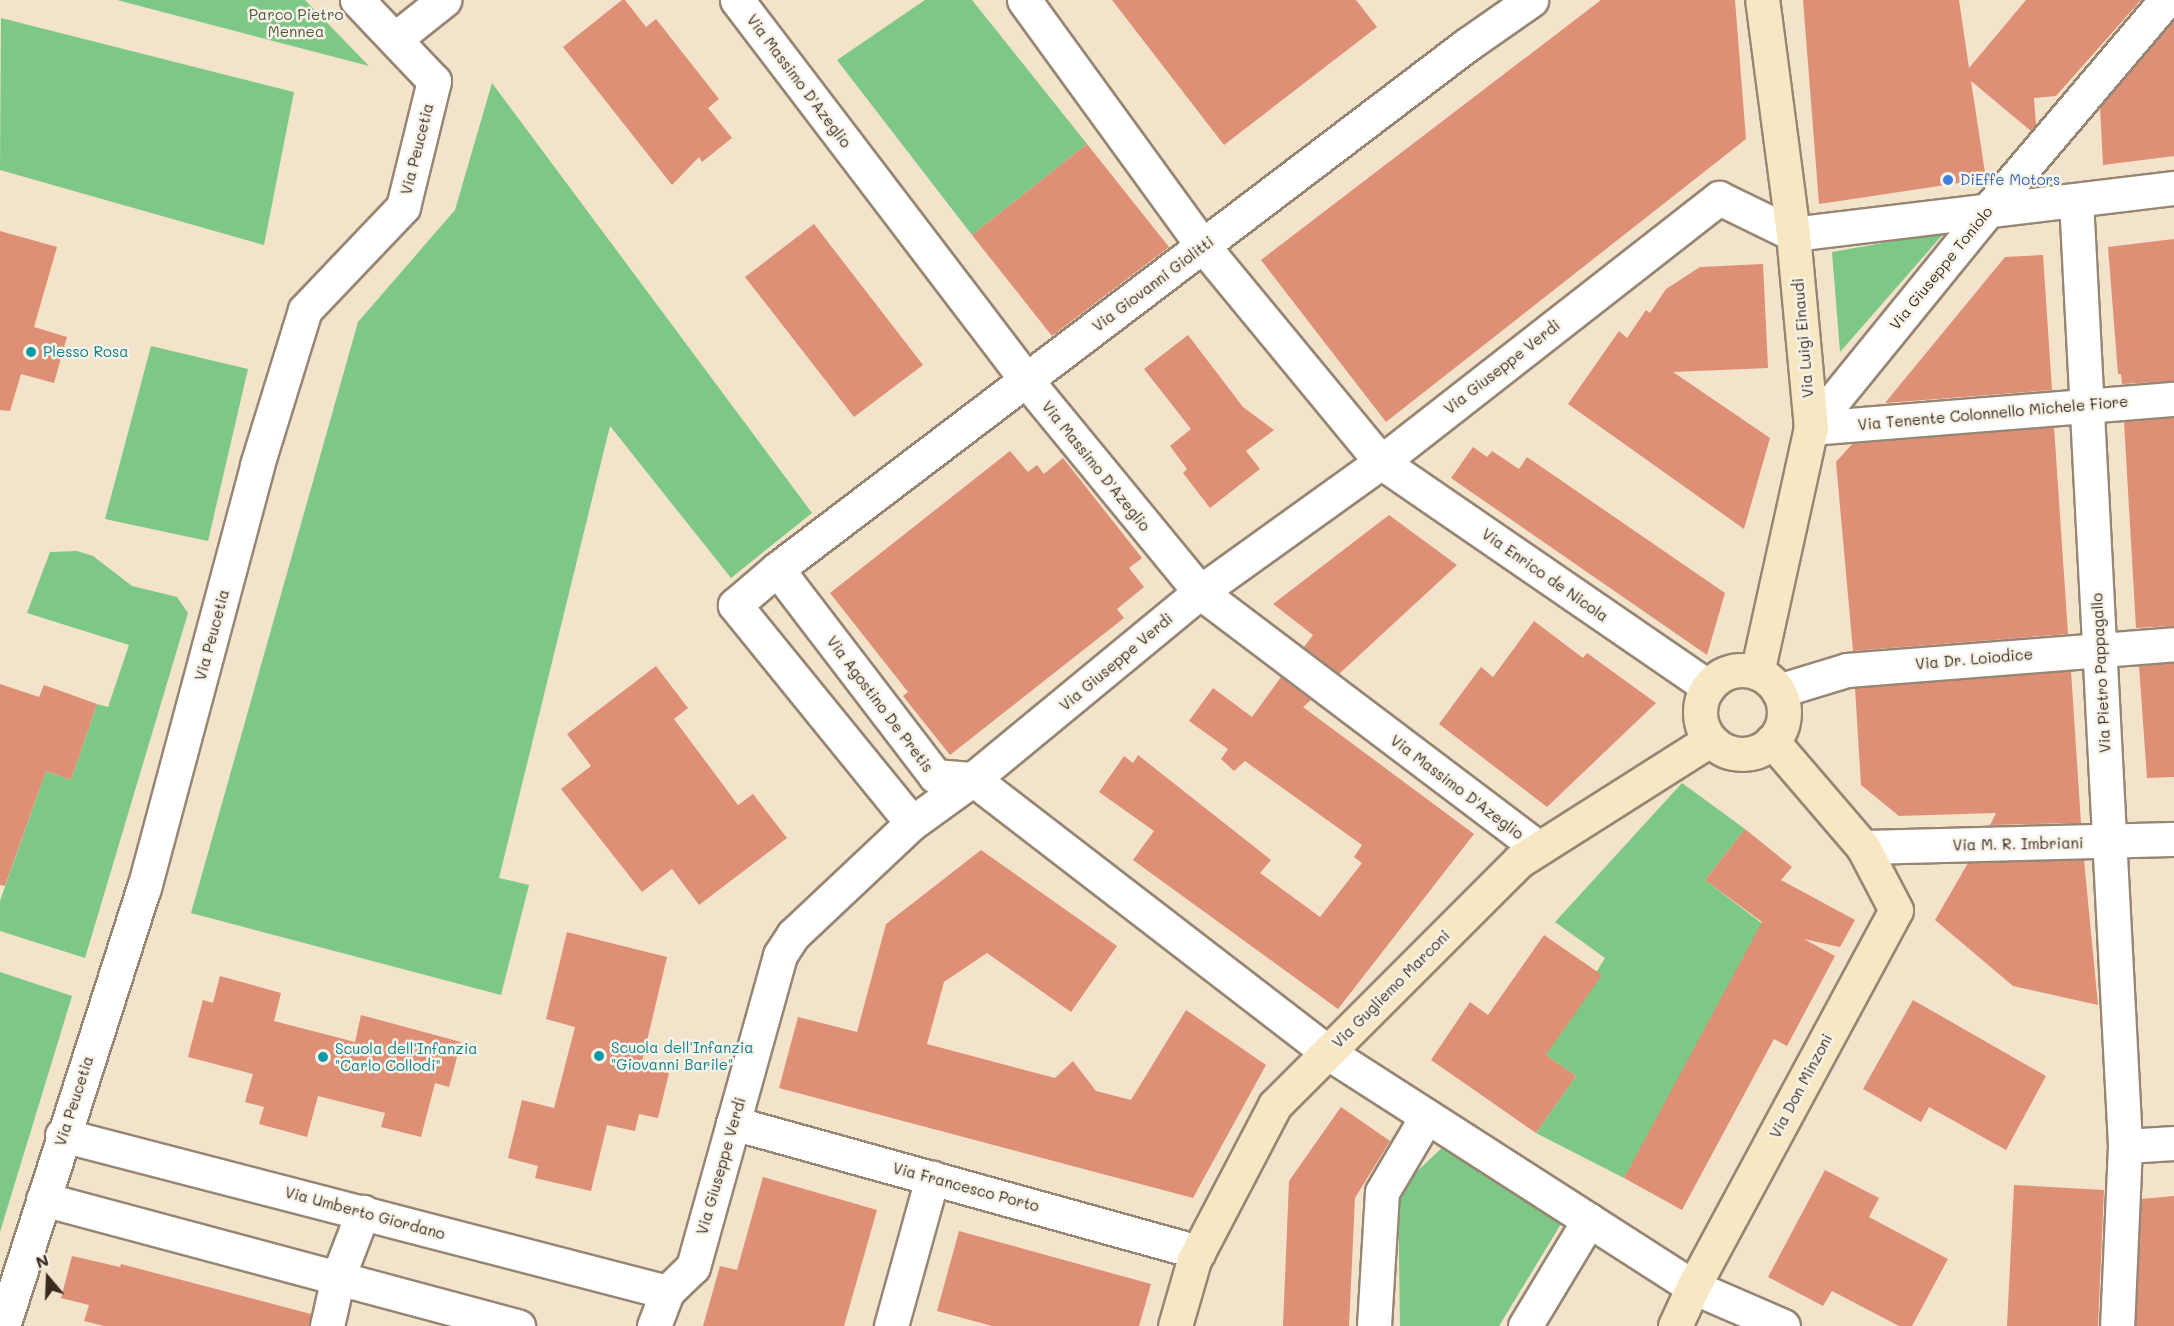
<!DOCTYPE html>
<style>
body{margin:0}
#map{position:relative;width:2174px;height:1326px;overflow:hidden;background:#f3e3ca;font-family:Mali,sans-serif}
div>[style]{position:absolute}
[style*='--x']{left:calc(var(--x)*1px);top:calc(var(--y)*1px);width:calc(var(--w)*1px);rotate:calc(var(--a)*1deg)}
.green>*{inset:0;background:#7dc886}
.building>*{inset:0;background:#de9076}
.roads{filter:drop-shadow(2px 0 #978674) drop-shadow(-2px 0 #978674) drop-shadow(0 2px #978674) drop-shadow(0 -2px #978674)}
.minor>*{height:33px;margin:-16.5px;padding:0 16.5px;transform-origin:16.5px;border-radius:16.5px;background:#fff}
.secondary>*{height:33px;margin:-16.5px;padding:0 16.5px;transform-origin:16.5px;border-radius:16.5px;background:#f7e8c3}
.secondary>.ring{margin:-16.5px;padding:0;box-sizing:content-box;background:none;border:33px solid #f7e8c3;border-radius:50%}
.dots>*{width:16px;height:16px;translate:-50% -50%;box-sizing:border-box;border:3px solid #f7f3e8;border-radius:50%}
span{translate:-50% -50%;white-space:nowrap;text-align:center;line-height:1.15;-webkit-text-stroke:5px #f7f3e8;paint-order:stroke}
.park-label{font-size:15px;color:#4f593d}
.street-label{font-size:15px;color:#3b2a1e}
.shop-label{font-size:15px;color:#366cbe}
.left{translate:0 -50%;text-align:left}
.culture-label{font-size:15px;color:#0d838f}
.north{position:absolute;left:18px;top:1248px;width:60px;height:60px;-webkit-text-stroke:4px #f7f3e8;paint-order:stroke;rotate:341deg;font-size:16px;font-weight:700;line-height:24px;text-align:center;color:#3b2a1e}
.north::after{content:'';display:block;margin:auto;width:21px;height:27px;background:#3b2a1e;clip-path:polygon(50% 0,100% 100%,50% 72%,0 100%)}
</style>
<div id="map">
<div class="green">
<i style="clip-path:polygon(117px 0,305px 0,369px 66px)"></i>
<i style="clip-path:polygon(925px 0,972px 0,1087px 144px,972px 235px,837px 60px)"></i>
<i style="clip-path:polygon(1px 18px,294px 92px,264px 245px,0 170px)"></i>
<i style="clip-path:polygon(492px 83px,812px 513px,731px 578px,610px 426px,499px 878px,529px 885px,501px 995px,191px 913px,358px 322px,455px 210px)"></i>
<i style="clip-path:polygon(1945px 232px,1840px 352px,1832px 252px)"></i>
<i style="clip-path:polygon(151px 346px,248px 369px,208px 541px,105px 519px)"></i>
<i style="clip-path:polygon(77px 551px,93px 556px,132px 586px,177px 597px,188px 613px,85px 958px,0 931px,0 901px,46px 771px,71px 780px,97px 704px,108px 707px,129px 645px,27px 613px,50px 552px)"></i>
<i style="clip-path:polygon(1682px 783px,1745px 829px,1705px 880px,1768px 928px,1624px 1178px,1536px 1133px,1576px 1076px,1546px 1055px,1605px 958px,1555px 922px)"></i>
<i style="clip-path:polygon(0 972px,72px 996px,0 1232px)"></i>
<i style="clip-path:polygon(1444px 1146px,1564px 1219px,1499px 1326px,1400px 1326px,1398px 1189px)"></i>
</div>
<div class="building">
<i style="clip-path:polygon(622px 0,625px 0,646px 27px,656px 19px,719px 99px,708px 108px,732px 138px,702px 162px,699px 157px,672px 185px,563px 47px)"></i>
<i style="clip-path:polygon(1112px 0,1356px 0,1377px 27px,1224px 145px)"></i>
<i style="clip-path:polygon(1601px 0,1735px 0,1746px 139px,1386px 422px,1261px 260px)"></i>
<i style="clip-path:polygon(1803px 0,1959px 0,1969px 68px,2026px 0,2141px 0,2056px 96px,2034px 98px,2036px 125px,2031px 131px,1971px 81px,1986px 179px,1819px 204px)"></i>
<i style="clip-path:polygon(2174px 20px,2174px 156px,2103px 165px,2100px 107px)"></i>
<i style="clip-path:polygon(1087px 144px,1169px 247px,1052px 336px,972px 235px)"></i>
<i style="clip-path:polygon(814px 224px,923px 365px,854px 417px,745px 277px)"></i>
<i style="clip-path:polygon(0 231px,57px 247px,34px 327px,67px 337px,54px 383px,21px 374px,10px 411px,0 410px)"></i>
<i style="clip-path:polygon(2174px 239px,2174px 381px,2122px 384px,2121px 374px,2118px 374px,2108px 247px)"></i>
<i style="clip-path:polygon(2043px 255px,2052px 390px,1885px 403px,2005px 257px)"></i>
<i style="clip-path:polygon(1763px 264px,1768px 368px,1673px 372px,1770px 438px,1744px 529px,1568px 404px,1619px 331px,1627px 338px,1646px 310px,1650px 313px,1666px 289px,1700px 267px)"></i>
<i style="clip-path:polygon(1188px 335px,1243px 407px,1274px 430px,1246px 451px,1260px 469px,1210px 508px,1183px 473px,1187px 469px,1170px 446px,1191px 429px,1144px 369px)"></i>
<i style="clip-path:polygon(2174px 418px,2174px 626px,2136px 628px,2124px 422px)"></i>
<i style="clip-path:polygon(2054px 427px,2068px 634px,1853px 651px,1836px 462px,1852px 444px)"></i>
<i style="clip-path:polygon(1473px 447px,1487px 457px,1492px 451px,1519px 469px,1527px 457px,1725px 593px,1707px 655px,1451px 478px)"></i>
<i style="clip-path:polygon(1010px 451px,1028px 472px,1037px 465px,1044px 474px,1063px 458px,1142px 558px,1129px 568px,1144px 587px,1117px 609px,1124px 618px,950px 755px,903px 696px,908px 692px,830px 593px)"></i>
<i style="clip-path:polygon(1389px 515px,1457px 565px,1339px 674px,1304px 647px,1313px 635px,1273px 604px)"></i>
<i style="clip-path:polygon(1534px 621px,1583px 658px,1587px 653px,1656px 703px,1547px 807px,1439px 724px,1481px 667px,1493px 677px)"></i>
<i style="clip-path:polygon(2174px 663px,2174px 777px,2147px 778px,2139px 666px)"></i>
<i style="clip-path:polygon(656px 666px,688px 708px,674px 719px,738px 805px,753px 794px,787px 838px,699px 905px,672px 869px,642px 892px,561px 789px,591px 766px,567px 734px)"></i>
<i style="clip-path:polygon(2071px 671px,2081px 823px,1990px 825px,1996px 813px,1899px 816px,1861px 785px,1855px 688px)"></i>
<i style="clip-path:polygon(1281px 677px,1311px 700px,1303px 707px,1474px 834px,1338px 1009px,1133px 860px,1154px 831px,1099px 792px,1124px 756px,1133px 763px,1138px 755px,1271px 860px,1260px 873px,1320px 917px,1362px 863px,1354px 857px,1362px 845px,1245px 761px,1234px 771px,1221px 759px,1228px 749px,1189px 721px,1213px 688px,1252px 717px)"></i>
<i style="clip-path:polygon(0 684px,39px 697px,44px 685px,97px 704px,71px 780px,46px 771px,5px 886px,0 885px)"></i>
<i style="clip-path:polygon(1745px 829px,1792px 867px,1781px 880px,1855px 920px,1840px 947px,1804px 939px,1835px 956px,1787px 1046px,1774px 1039px,1682px 1210px,1624px 1178px,1762px 922px,1705px 880px)"></i>
<i style="clip-path:polygon(981px 850px,1117px 946px,1071px 1012px,987px 953px,944px 982px,927px 1044px,1055px 1078px,1073px 1061px,1096px 1091px,1131px 1100px,1186px 1010px,1266px 1065px,1193px 1198px,779px 1088px,798px 1017px,857px 1032px,886px 924px)"></i>
<i style="clip-path:polygon(2084px 860px,2098px 1005px,2013px 986px,1935px 920px,1968px 863px)"></i>
<i style="clip-path:polygon(567px 932px,667px 957px,641px 1066px,669px 1073px,658px 1118px,639px 1114px,635px 1131px,607px 1125px,591px 1191px,535px 1178px,538px 1166px,508px 1158px,522px 1100px,554px 1108px,575px 1027px,546px 1019px)"></i>
<i style="clip-path:polygon(1544px 935px,1602px 975px,1546px 1055px,1576px 1076px,1536px 1133px,1431px 1060px,1470px 1002px,1488px 1015px)"></i>
<i style="clip-path:polygon(220px 976px,281px 993px,274px 1021px,355px 1042px,361px 1015px,461px 1042px,449px 1087px,435px 1083px,421px 1137px,381px 1127px,385px 1113px,318px 1096px,307px 1137px,259px 1124px,264px 1107px,245px 1102px,253px 1074px,188px 1057px,203px 1000px,213px 1003px)"></i>
<i style="clip-path:polygon(1913px 1000px,2046px 1076px,2006px 1150px,1929px 1107px,1921px 1122px,1863px 1089px)"></i>
<i style="clip-path:polygon(1341px 1107px,1390px 1141px,1355px 1198px,1349px 1326px,1283px 1326px,1289px 1181px)"></i>
<i style="clip-path:polygon(1825px 1170px,1879px 1198px,1869px 1217px,1948px 1259px,1912px 1326px,1899px 1326px,1832px 1291px,1823px 1306px,1768px 1277px)"></i>
<i style="clip-path:polygon(763px 1177px,877px 1210px,844px 1326px,703px 1326px,720px 1266px,737px 1270px)"></i>
<i style="clip-path:polygon(2014px 1185px,2104px 1190px,2098px 1326px,2007px 1326px)"></i>
<i style="clip-path:polygon(2174px 1196px,2174px 1326px,2136px 1326px,2141px 1199px)"></i>
<i style="clip-path:polygon(959px 1231px,1151px 1284px,1139px 1326px,992px 1326px,937px 1311px)"></i>
<i style="clip-path:polygon(72px 1256px,120px 1267px,121px 1264px,311px 1314px,309px 1326px,104px 1326px,84px 1321px,89px 1305px,61px 1298px)"></i>
</div>
<div class="roads">
<div class="minor">
<i style="--x:737;--y:0;--w:477;--a:52.7"></i>
<i style="--x:1026;--y:380;--w:274;--a:50.6"></i>
<i style="--x:1200;--y:592;--w:424;--a:37.1"></i>
<i style="--x:1024;--y:0;--w:304;--a:54"></i>
<i style="--x:1203;--y:246;--w:280;--a:50.5"></i>
<i style="--x:1381;--y:462;--w:397;--a:34.5"></i>
<i style="--x:395;--y:39;--w:63;--a:-38.5"></i>
<i style="--x:2076;--y:200;--w:947;--a:87.03"></i>
<i style="--x:2125;--y:1146;--w:180;--a:92.5"></i>
<i style="--x:1811;--y:428;--w:281;--a:-50.9"></i>
<i style="--x:1988;--y:210;--w:275;--a:-49.7"></i>
<i style="--x:1811;--y:428;--w:364;--a:-4.6"></i>
<i style="--x:777;--y:569;--w:260;--a:52.6"></i>
<i style="--x:935;--y:776;--w:38;--a:5"></i>
<i style="--x:973;--y:779;--w:447;--a:37.6"></i>
<i style="--x:1327;--y:1052;--w:435;--a:32.7"></i>
<i style="--x:1693;--y:1287;--w:98;--a:23.4"></i>
<i style="--x:1778;--y:691;--w:72;--a:-16.9"></i>
<i style="--x:1847;--y:670;--w:328;--a:-4.5"></i>
<i style="--x:912;--y:823;--w:281;--a:-129.1"></i>
<i style="--x:735;--y:605;--w:55;--a:-40.6"></i>
<i style="--x:777;--y:569;--w:868;--a:-37.23"></i>
<i style="--x:1468;--y:44;--w:77;--a:-34.9"></i>
<i style="--x:1863;--y:847;--w:311;--a:-1.5"></i>
<i style="--x:733;--y:1123;--w:483;--a:15.5"></i>
<i style="--x:62;--y:1135;--w:625;--a:14.55"></i>
<i style="--x:2125;--y:1146;--w:49;--a:-3.5"></i>
<i style="--x:43;--y:1199;--w:492;--a:15"></i>
<i style="--x:0;--y:1326;--w:3;--a:0"></i>
<i style="--x:3;--y:1326;--w:460;--a:-72.2"></i>
<i style="--x:144;--y:888;--w:438;--a:-75"></i>
<i style="--x:257;--y:465;--w:162;--a:-72.8"></i>
<i style="--x:305;--y:310;--w:142;--a:-46.4"></i>
<i style="--x:403;--y:207;--w:130;--a:-76.2"></i>
<i style="--x:434;--y:81;--w:112;--a:-133.5"></i>
<i style="--x:327;--y:1326;--w:50;--a:-77.3"></i>
<i style="--x:338;--y:1277;--w:70;--a:-69"></i>
<i style="--x:654;--y:1326;--w:36;--a:-69"></i>
<i style="--x:667;--y:1292;--w:36;--a:-44"></i>
<i style="--x:693;--y:1267;--w:324;--a:-74.4"></i>
<i style="--x:780;--y:955;--w:24;--a:-57"></i>
<i style="--x:793;--y:935;--w:163;--a:-43.3"></i>
<i style="--x:912;--y:823;--w:75;--a:-35.8"></i>
<i style="--x:973;--y:779;--w:294;--a:-39.5"></i>
<i style="--x:1200;--y:592;--w:223;--a:-35.7"></i>
<i style="--x:1381;--y:462;--w:429;--a:-38"></i>
<i style="--x:1719;--y:198;--w:82;--a:25.9"></i>
<i style="--x:1793;--y:234;--w:384;--a:-6.9"></i>
<i style="--x:891;--y:1326;--w:154;--a:-74.5"></i>
<i style="--x:1374;--y:1326;--w:134;--a:-86.6"></i>
<i style="--x:1382;--y:1192;--w:88;--a:-59.4"></i>
<i style="--x:1525;--y:1326;--w:124;--a:-58.9"></i>
</div>
<div class="secondary">
<i class="ring" style="left:1700px;top:670px;width:51px;height:51px"></i>
<i style="--x:1757;--y:673;--w:251;--a:-77.6"></i>
<i style="--x:1811;--y:428;--w:195;--a:-95.3"></i>
<i style="--x:1793;--y:234;--w:236;--a:-97.5"></i>
<i style="--x:1175;--y:1326;--w:69;--a:-73.9"></i>
<i style="--x:1194;--y:1260;--w:175;--a:-62.4"></i>
<i style="--x:1275;--y:1105;--w:345;--a:-45"></i>
<i style="--x:1519;--y:861;--w:226;--a:-32.4"></i>
<i style="--x:1675;--y:1326;--w:43;--a:-65.2"></i>
<i style="--x:1693;--y:1287;--w:428;--a:-61.7"></i>
<i style="--x:1896;--y:910;--w:71;--a:-117.6"></i>
<i style="--x:1863;--y:847;--w:140;--a:-130.6"></i>
</div>
</div>
<div class="dots">
<i style="left:1948px;top:180px;background:#3f7fe0"></i>
<i style="left:31px;top:352px;background:#0f9aa8"></i>
<i style="left:599px;top:1056px;background:#0f9aa8"></i>
<i style="left:323px;top:1057px;background:#0f9aa8"></i>
</div>
<div class="park-label">
<span style="left:296px;top:23px">Parco Pietro<br>Mennea</span>
</div>
<div class="street-label">
<span style="left:799px;top:81px;rotate:53deg">Via Massimo D'Azeglio</span>
<span style="left:417px;top:149px;rotate:-76deg">Via Peucetia</span>
<span style="left:1941px;top:268px;rotate:-51deg">Via Giuseppe Toniolo</span>
<span style="left:1153px;top:284px;rotate:-37deg">Via Giovanni Giolitti</span>
<span style="left:1803px;top:338px;rotate:-95deg">Via Luigi Einaudi</span>
<span style="left:1502px;top:367px;rotate:-38deg">Via Giuseppe Verdi</span>
<span style="left:1993px;top:413px;rotate:-5deg">Via Tenente Colonnello Michele Fiore</span>
<span style="left:1096px;top:466px;rotate:51deg">Via Massimo D'Azeglio</span>
<span style="left:1545px;top:575px;rotate:35deg">Via Enrico de Nicola</span>
<span style="left:212px;top:635px;rotate:-75deg">Via Peucetia</span>
<span style="left:1974px;top:659px;rotate:-5deg">Via Dr. Loiodice</span>
<span style="left:1116px;top:662px;rotate:-40deg">Via Giuseppe Verdi</span>
<span style="left:2101px;top:673px;rotate:-93deg">Via Pietro Pappagallo</span>
<span style="left:880px;top:704px;rotate:53deg">Via Agostino De Pretis</span>
<span style="left:1457px;top:787px;rotate:37deg">Via Massimo D'Azeglio</span>
<span style="left:2018px;top:844px;rotate:-1deg">Via M. R. Imbriani</span>
<span style="left:1391px;top:989px;rotate:-45deg">Via Gugliemo Marconi</span>
<span style="left:1801px;top:1086px;rotate:-62deg">Via Don Minzoni</span>
<span style="left:74px;top:1101px;rotate:-72deg">Via Peucetia</span>
<span style="left:721px;top:1166px;rotate:-74deg">Via Giuseppe Verdi</span>
<span style="left:966px;top:1187px;rotate:15deg">Via Francesco Porto</span>
<span style="left:365px;top:1213px;rotate:15deg">Via Umberto Giordano</span>
</div>
<div class="shop-label">
<span class="left" style="left:1960px;top:180px">DiEffe Motors</span>
</div>
<div class="culture-label">
<span class="left" style="left:43px;top:352px">Plesso Rosa</span>
<span class="left" style="left:611px;top:1056px">Scuola dell'Infanzia<br>"Giovanni Barile"</span>
<span class="left" style="left:335px;top:1057px">Scuola dell'Infanzia<br>"Carlo Collodi"</span>
</div>
<div class="north">N</div>
</div>
